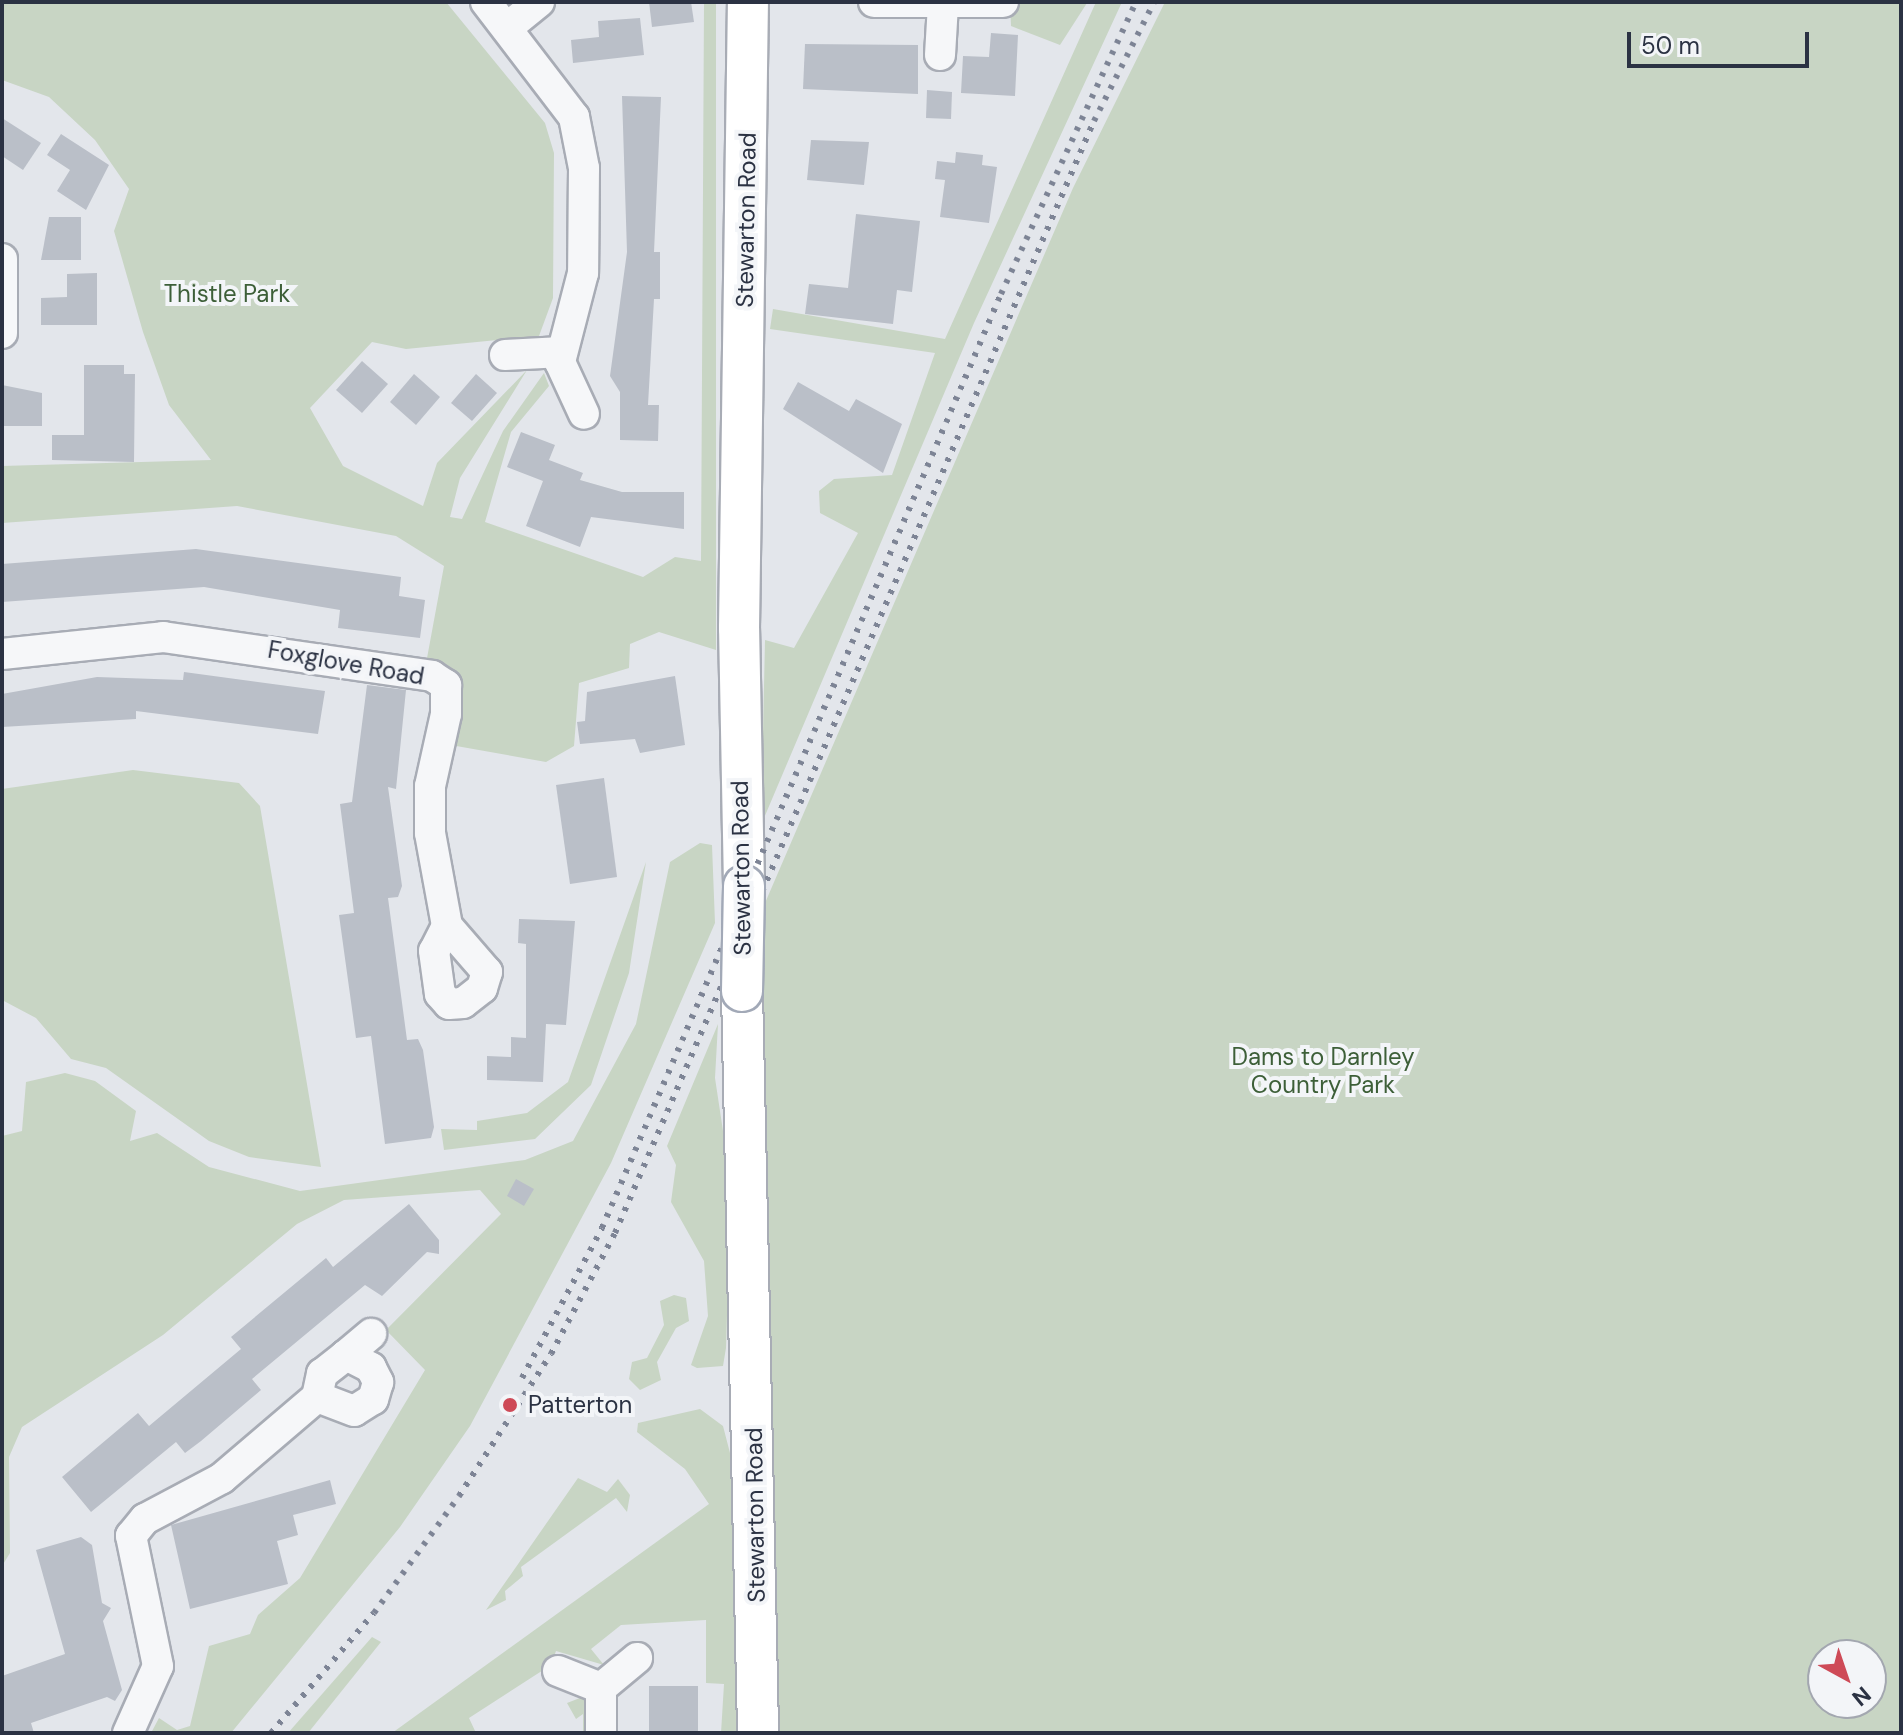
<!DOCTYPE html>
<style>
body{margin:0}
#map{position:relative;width:1903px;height:1735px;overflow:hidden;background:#e3e6eb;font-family:"DM Sans",sans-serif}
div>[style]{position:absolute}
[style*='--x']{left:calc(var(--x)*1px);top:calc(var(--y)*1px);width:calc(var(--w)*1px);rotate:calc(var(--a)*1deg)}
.green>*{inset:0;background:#c8d5c4}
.building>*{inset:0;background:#babfc8}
.roads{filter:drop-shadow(2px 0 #a8acb5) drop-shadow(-2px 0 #a8acb5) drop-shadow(0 2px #a8acb5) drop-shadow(0 -2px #a8acb5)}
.minor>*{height:30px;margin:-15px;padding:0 15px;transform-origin:15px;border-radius:15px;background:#f6f7f9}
.major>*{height:40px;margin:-20px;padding:0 20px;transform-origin:20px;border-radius:20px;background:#fff}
.rail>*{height:6px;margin-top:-3px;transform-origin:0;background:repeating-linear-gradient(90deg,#7d8495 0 4px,transparent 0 12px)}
.bridges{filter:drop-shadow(2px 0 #a2a9b7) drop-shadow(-2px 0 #a2a9b7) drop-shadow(0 2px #a2a9b7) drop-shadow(0 -2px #a2a9b7)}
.major-bridge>*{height:40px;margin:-20px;padding:0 20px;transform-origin:20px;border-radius:20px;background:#fff}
.dots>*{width:22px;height:22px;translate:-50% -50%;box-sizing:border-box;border:4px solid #f3f5f8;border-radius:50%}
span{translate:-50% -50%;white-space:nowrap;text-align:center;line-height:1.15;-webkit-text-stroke:8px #f3f5f8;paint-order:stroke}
.street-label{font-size:24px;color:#2b3243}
.park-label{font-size:24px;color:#3d5f38}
.poi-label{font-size:24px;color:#2b3243}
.left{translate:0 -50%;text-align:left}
.frame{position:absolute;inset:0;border:4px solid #2b3243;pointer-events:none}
.north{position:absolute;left:1807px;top:1639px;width:80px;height:80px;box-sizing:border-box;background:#f3f5f8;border:2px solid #a3a7b0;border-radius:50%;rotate:140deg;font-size:22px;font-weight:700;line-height:32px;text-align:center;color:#2b3243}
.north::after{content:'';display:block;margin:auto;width:28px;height:36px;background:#ce4a57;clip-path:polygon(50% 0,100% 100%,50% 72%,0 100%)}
.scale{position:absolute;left:1627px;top:32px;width:182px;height:36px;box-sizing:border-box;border:4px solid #2b3243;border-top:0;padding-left:10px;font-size:24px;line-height:28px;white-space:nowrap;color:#2b3243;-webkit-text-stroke:6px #f3f5f8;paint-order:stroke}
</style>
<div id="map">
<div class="green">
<i style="clip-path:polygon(2px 2px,446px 2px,545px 123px,554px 153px,553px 298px,539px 336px,406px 349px,372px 342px,310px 408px,343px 466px,423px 506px,437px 463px,527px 370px,460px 478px,450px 517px,462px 519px,503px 431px,544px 373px,549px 386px,511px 432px,485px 522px,643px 577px,675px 557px,701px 561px,704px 2px,716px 2px,716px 650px,659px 632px,630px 644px,629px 668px,579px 683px,574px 746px,546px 762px,445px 744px,461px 675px,425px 669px,444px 566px,396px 536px,237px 506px,2px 523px,2px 466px,211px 460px,169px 405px,143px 332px,114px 231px,129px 189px,95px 140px,49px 97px,2px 80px)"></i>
<i style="clip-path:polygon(1010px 2px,1041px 2px,1087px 3px,1060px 45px,1011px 26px)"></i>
<i style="clip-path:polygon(1096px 2px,1122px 2px,974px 323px,761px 825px,765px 640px,794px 648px,858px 533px,820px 513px,819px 491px,834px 479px,892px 475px,935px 353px,770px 329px,773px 309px,945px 339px)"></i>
<i style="clip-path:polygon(evenodd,1165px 2px,1901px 2px,1901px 1733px,758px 1733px,743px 954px,1073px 188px,1165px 2px,1823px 1655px,1871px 1655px,1871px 1703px,1823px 1703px,1823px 1655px)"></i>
<i style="clip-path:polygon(133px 770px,239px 783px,260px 806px,321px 1167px,249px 1157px,209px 1141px,106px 1068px,71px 1059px,36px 1018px,2px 1000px,2px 789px)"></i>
<i style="clip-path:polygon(700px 843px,712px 845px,715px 923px,611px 1163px,470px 1426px,400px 1527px,231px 1733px,151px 1733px,159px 1718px,177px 1730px,190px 1726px,209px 1646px,250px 1634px,258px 1615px,300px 1578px,425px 1370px,386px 1330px,501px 1214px,480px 1190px,344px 1200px,297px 1224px,163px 1335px,22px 1427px,9px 1457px,10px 1553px,2px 1566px,2px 1136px,22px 1131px,26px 1082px,65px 1073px,95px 1081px,136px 1111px,130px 1141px,157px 1133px,209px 1167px,300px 1191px,525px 1160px,573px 1141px,636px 1024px,670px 862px)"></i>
<i style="clip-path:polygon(646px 862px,629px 973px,591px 1085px,535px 1139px,444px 1150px,441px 1129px,477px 1130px,477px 1121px,527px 1113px,568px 1082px)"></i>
<i style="clip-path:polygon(718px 1024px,715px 1078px,731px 1184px,726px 1348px,723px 1366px,697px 1368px,691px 1365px,708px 1316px,704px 1261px,671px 1202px,676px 1165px,667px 1146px)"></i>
<i style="clip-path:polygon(674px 1295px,686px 1298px,689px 1321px,676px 1328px,657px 1362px,661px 1380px,640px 1390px,629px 1379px,632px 1362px,647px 1358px,664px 1325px,660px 1301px)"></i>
<i style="clip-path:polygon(700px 1409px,723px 1426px,730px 1453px,740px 1733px,721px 1733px,724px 1684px,706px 1683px,706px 1620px,621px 1625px,591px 1649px,604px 1665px,556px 1651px,551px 1665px,469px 1718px,476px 1733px,392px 1733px,709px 1504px,685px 1469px,637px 1432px,638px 1423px)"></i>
<i style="clip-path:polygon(578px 1478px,607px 1492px,618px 1479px,630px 1495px,627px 1512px,616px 1498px,521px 1567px,523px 1576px,505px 1591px,506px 1600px,486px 1610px)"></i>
<i style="clip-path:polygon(372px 1637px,381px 1642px,308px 1733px,288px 1733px)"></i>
<i style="clip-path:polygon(585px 1696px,590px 1703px,590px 1733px,583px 1733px,583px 1714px,576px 1719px,567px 1703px)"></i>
</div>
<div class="building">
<i style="clip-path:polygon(649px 2px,691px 2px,694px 22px,652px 27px)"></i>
<i style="clip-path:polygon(640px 18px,644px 55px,573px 63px,571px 40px,599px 37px,598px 21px)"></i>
<i style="clip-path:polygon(991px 33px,1018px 35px,1015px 96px,961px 93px,963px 56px,989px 57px)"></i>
<i style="clip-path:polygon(805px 44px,918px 45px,918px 94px,803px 89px)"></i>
<i style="clip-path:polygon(927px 90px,952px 92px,951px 119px,926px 118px)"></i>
<i style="clip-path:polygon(622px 96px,661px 97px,654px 252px,660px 252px,660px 299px,654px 299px,648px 405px,659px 405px,658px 441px,620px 440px,620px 392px,610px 376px,627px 252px)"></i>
<i style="clip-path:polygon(2px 118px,41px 143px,23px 170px,2px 156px)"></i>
<i style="clip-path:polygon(61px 134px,109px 165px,86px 210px,57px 191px,70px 170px,47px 155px)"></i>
<i style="clip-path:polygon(811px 140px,869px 142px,864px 185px,807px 180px)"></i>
<i style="clip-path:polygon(956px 152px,983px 155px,982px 165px,997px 167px,989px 223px,940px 217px,945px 180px,935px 179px,937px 161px,955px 163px)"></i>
<i style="clip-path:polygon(856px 214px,920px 221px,912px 292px,897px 290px,893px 324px,805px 314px,809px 284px,848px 288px)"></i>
<i style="clip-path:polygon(49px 217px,81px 217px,81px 260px,41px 260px)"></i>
<i style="clip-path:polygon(97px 273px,97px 325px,41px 325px,41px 298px,67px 297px,67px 274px)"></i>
<i style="clip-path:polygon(362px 361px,388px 384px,362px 413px,336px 390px)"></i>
<i style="clip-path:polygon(84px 365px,124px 365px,124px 374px,135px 374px,134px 462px,52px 460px,52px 435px,84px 435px)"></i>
<i style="clip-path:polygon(414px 374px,440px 397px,416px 425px,390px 402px)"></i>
<i style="clip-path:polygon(476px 374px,497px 393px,472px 421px,451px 403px)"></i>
<i style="clip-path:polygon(798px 382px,849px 411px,856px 399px,902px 424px,883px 473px,783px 409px)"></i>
<i style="clip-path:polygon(2px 385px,42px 393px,42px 426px,2px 426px)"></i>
<i style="clip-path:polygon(521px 432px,555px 445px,549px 460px,583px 473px,580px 480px,622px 492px,684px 492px,684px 529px,591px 517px,580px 547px,526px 526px,543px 481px,507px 467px)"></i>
<i style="clip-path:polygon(196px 549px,401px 577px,399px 596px,425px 600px,420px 638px,338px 628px,340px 610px,204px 587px,2px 602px,2px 564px)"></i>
<i style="clip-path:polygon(184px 672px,325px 691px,318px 734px,136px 711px,136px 719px,2px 727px,2px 694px,97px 677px,183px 680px)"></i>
<i style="clip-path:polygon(675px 676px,685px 745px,640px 753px,635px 739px,580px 744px,577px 722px,585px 721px,587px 692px)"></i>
<i style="clip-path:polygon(367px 685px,406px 690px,396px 789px,388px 787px,402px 886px,398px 897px,388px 898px,407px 1040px,418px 1039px,423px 1050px,434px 1127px,431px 1138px,385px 1144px,371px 1036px,356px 1038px,339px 915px,354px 913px,340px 804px,352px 802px)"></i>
<i style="clip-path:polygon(604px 778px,617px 877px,570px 884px,556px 785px)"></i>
<i style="clip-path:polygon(519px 919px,575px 921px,566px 1025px,546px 1024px,543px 1082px,487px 1080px,487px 1056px,511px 1057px,511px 1037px,526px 1038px,526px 944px,518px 943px)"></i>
<i style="clip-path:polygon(516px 1179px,534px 1189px,524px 1206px,507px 1196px)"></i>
<i style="clip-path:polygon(409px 1204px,439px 1240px,439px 1254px,427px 1252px,382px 1296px,365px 1285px,252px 1379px,261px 1390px,201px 1441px,185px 1453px,176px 1442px,91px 1512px,62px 1477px,138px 1413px,149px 1426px,241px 1349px,231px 1337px,326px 1258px,333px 1267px)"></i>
<i style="clip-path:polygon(330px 1480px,336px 1504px,293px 1515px,298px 1535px,277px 1541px,288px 1584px,190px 1609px,171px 1525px)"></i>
<i style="clip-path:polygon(81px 1537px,92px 1545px,102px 1603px,111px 1608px,103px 1621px,122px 1690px,115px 1701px,107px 1697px,31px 1723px,34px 1733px,2px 1733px,2px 1676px,65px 1654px,36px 1550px)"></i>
<i style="clip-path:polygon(649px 1686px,698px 1686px,698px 1733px,649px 1733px)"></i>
</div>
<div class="roads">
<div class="minor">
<i style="--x:486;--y:2;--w:145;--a:52.6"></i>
<i style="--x:574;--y:117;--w:52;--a:78.9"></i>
<i style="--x:584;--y:168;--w:105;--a:90.5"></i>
<i style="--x:583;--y:273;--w:92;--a:104.5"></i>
<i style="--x:560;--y:362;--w:57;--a:65.2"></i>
<i style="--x:874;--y:2;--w:129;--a:0"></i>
<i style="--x:508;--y:27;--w:40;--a:-39"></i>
<i style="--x:940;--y:55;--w:51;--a:-86.6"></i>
<i style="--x:2;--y:259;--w:74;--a:90"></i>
<i style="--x:505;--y:355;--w:57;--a:-3"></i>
<i style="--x:2;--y:654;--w:162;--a:-6"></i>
<i style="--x:163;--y:637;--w:272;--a:8.2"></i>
<i style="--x:432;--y:676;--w:17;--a:33"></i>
<i style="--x:446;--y:685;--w:29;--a:90"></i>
<i style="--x:446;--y:714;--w:74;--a:102.5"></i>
<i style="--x:430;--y:786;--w:47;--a:90"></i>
<i style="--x:430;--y:833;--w:95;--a:79.6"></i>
<i style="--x:447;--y:926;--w:28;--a:117"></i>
<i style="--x:434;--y:951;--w:43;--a:82.1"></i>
<i style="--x:440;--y:994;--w:13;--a:48"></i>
<i style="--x:449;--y:1004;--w:14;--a:-4"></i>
<i style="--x:463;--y:1003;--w:24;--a:-38"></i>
<i style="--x:482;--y:988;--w:17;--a:-73"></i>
<i style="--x:487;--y:972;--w:61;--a:-131"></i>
<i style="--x:346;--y:1355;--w:33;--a:-40"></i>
<i style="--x:558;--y:1671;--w:46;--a:21.6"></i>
<i style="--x:128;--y:1733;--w:73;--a:-65.9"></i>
<i style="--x:158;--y:1666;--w:133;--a:-101.7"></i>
<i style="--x:131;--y:1536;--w:22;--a:-51"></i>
<i style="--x:145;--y:1519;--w:87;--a:-28"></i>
<i style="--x:222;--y:1478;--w:125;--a:-40.5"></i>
<i style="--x:317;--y:1397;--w:24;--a:-78"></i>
<i style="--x:322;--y:1374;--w:31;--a:-38"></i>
<i style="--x:346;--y:1355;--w:28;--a:27"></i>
<i style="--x:371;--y:1368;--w:16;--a:63"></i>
<i style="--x:378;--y:1382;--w:18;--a:106"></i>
<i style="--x:373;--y:1399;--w:22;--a:148"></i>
<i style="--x:354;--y:1411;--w:40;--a:-159"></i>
<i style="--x:601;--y:1733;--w:45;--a:-90"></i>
<i style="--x:601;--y:1688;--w:47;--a:-39.8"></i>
</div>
<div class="major">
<i style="--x:744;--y:886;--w:258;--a:-91.1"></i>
<i style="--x:739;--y:628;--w:626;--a:-89.18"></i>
<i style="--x:742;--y:991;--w:742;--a:88.76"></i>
</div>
</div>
<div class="rail">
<i style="--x:522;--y:1378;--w:170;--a:-61.9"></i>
<i style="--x:602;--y:1228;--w:1016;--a:-66.87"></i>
<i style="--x:1001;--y:294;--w:322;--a:-65.2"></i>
<i style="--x:271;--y:1733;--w:158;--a:-49.4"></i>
<i style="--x:374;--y:1613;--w:145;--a:-54"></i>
<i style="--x:459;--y:1496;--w:169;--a:-57.1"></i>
<i style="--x:551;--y:1354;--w:137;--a:-62.1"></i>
<i style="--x:615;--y:1233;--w:1211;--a:-66.7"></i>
<i style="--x:1094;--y:121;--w:133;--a:-63.2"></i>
</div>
<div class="bridges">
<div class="major-bridge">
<i style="--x:742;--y:991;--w:105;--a:-88.9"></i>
</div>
</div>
<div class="dots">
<i style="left:510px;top:1405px;background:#ce4a57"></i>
</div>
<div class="street-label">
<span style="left:746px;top:220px;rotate:-89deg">Stewarton Road</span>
<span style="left:346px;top:663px;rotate:10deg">Foxglove Road</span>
<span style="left:741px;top:868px;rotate:-91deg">Stewarton Road</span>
<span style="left:755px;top:1515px;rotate:-91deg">Stewarton Road</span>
</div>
<div class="park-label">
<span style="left:227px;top:294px">Thistle Park</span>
<span style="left:1323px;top:1071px">Dams to Darnley<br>Country Park</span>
</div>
<div class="poi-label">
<span class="left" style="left:528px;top:1405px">Patterton</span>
</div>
<div class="frame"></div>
<div class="north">N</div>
<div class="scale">50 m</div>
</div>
